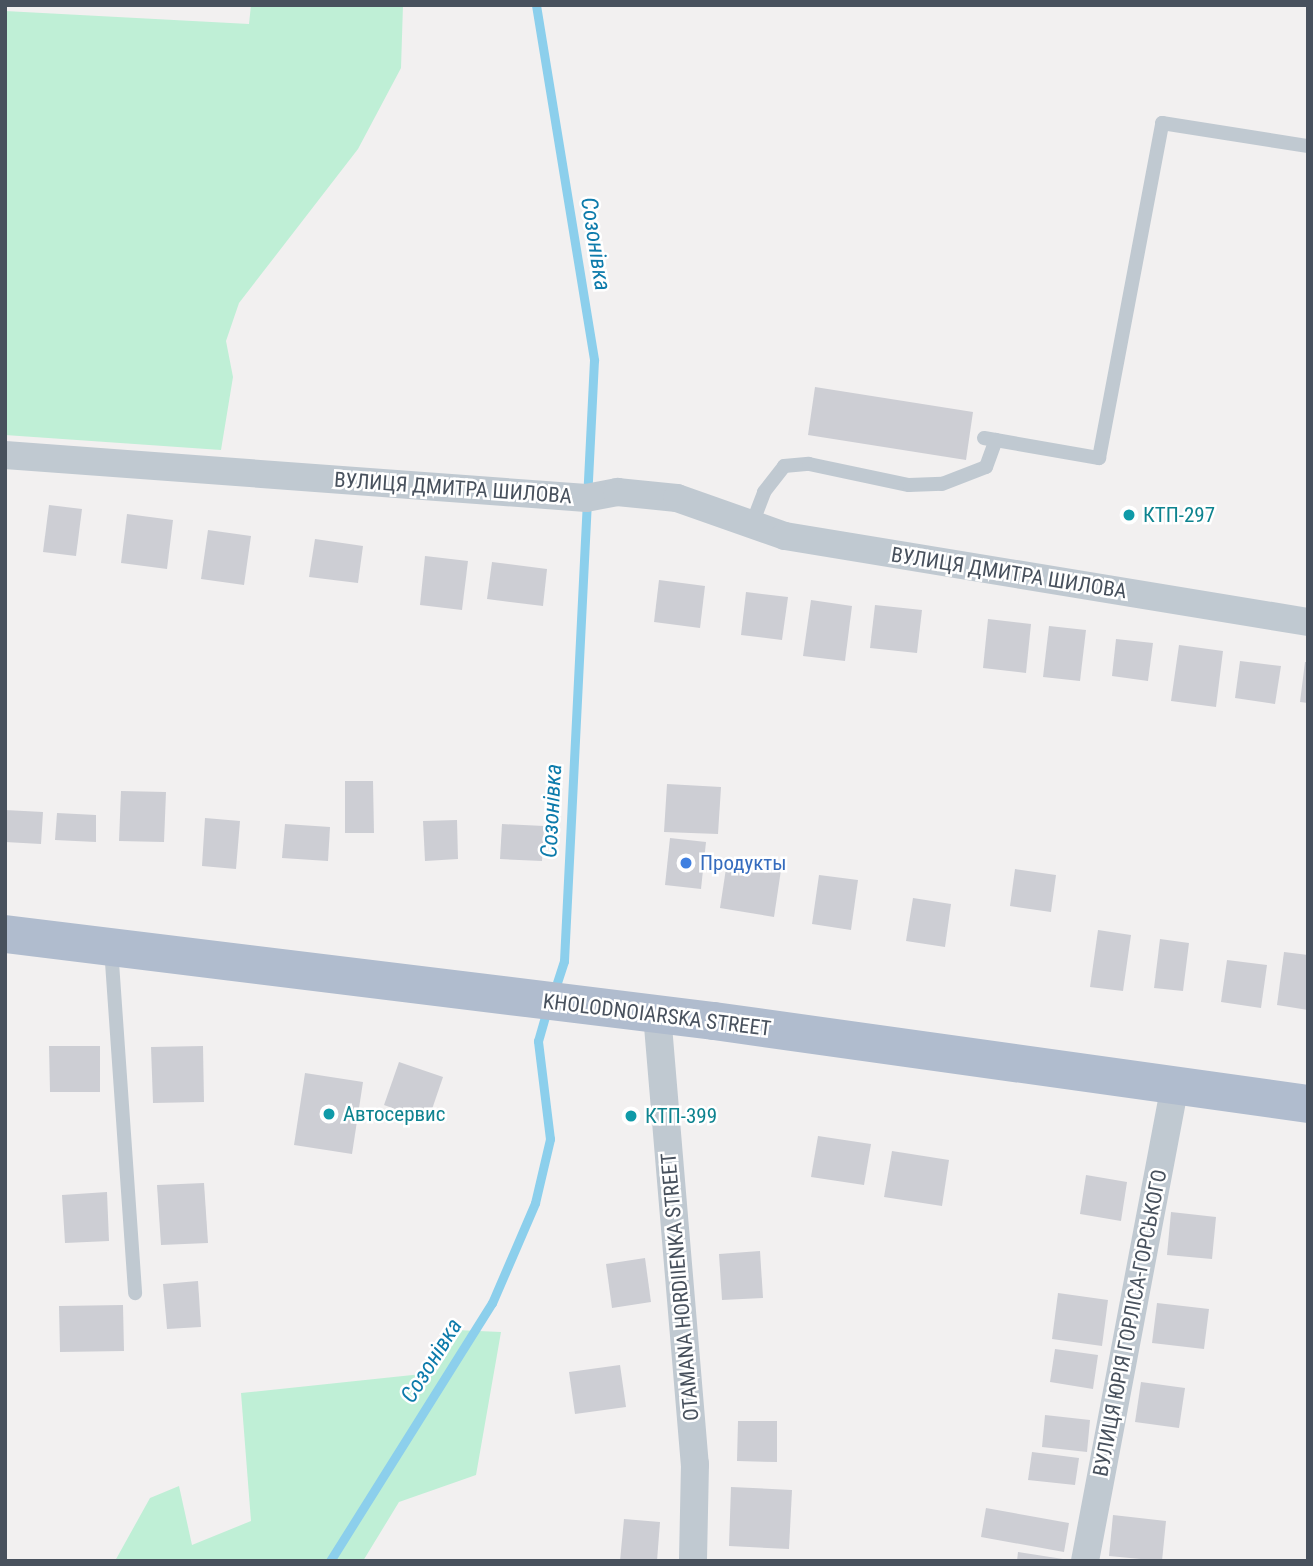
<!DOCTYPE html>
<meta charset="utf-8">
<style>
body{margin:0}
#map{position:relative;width:1313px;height:1566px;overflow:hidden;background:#f2f0f0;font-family:"Roboto Condensed",sans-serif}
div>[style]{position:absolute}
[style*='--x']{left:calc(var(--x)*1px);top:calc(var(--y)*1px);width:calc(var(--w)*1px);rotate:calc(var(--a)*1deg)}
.green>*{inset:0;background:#bfefd6}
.stream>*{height:9px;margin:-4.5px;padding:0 4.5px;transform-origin:4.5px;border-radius:4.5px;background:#8ccfec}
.building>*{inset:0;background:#cdced4}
.lane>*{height:14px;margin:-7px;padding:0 7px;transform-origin:7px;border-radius:7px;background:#c0c9d1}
.street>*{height:28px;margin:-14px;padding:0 14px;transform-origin:14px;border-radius:14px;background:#c0c9d1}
.primary>*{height:38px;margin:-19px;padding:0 19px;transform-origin:19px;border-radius:19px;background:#b0bcce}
.dots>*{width:19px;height:19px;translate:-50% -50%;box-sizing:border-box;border:4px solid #fff;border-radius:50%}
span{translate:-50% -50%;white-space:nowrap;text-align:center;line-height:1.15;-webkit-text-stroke:5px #fff;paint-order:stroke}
.street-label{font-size:21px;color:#48515d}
.culture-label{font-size:21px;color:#0d838f}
.left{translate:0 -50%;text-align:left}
.shop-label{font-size:21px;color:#366cbe}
.water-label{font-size:23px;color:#0d7bab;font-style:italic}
.frame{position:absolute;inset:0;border:7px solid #48515d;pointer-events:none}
</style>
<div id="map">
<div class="green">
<i style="clip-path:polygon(251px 5px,403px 5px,401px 68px,358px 149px,239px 303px,226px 341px,233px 377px,221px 450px,5px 435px,5px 11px,249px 24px)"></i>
<i style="clip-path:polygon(456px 1330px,501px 1332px,476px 1475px,399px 1502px,363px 1561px,115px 1561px,150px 1498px,179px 1486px,192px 1545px,251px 1521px,241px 1393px,422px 1374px)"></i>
</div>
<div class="stream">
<i style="--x:536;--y:5;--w:360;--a:80.7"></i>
<i style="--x:594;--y:360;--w:602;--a:92.86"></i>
<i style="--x:564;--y:961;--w:35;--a:108"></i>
<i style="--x:330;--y:1561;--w:305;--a:-57.9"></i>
<i style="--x:492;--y:1303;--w:109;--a:-66.7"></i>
<i style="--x:535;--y:1203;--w:66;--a:-76.8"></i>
<i style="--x:550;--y:1139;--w:99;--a:-97"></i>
<i style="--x:538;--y:1041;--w:32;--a:-74"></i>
</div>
<div class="building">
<i style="clip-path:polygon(815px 387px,973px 412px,966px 460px,808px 435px)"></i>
<i style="clip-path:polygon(49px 505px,82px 509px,76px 556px,43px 552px)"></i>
<i style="clip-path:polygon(1123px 509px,1137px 510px,1136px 521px,1121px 519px)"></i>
<i style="clip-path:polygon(127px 514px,173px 520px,167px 569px,121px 563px)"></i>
<i style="clip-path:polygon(208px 530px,251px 536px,244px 585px,201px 579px)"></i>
<i style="clip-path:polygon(315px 539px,363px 546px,358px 583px,309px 577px)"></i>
<i style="clip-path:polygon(425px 556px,468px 561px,462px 610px,420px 605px)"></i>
<i style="clip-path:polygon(492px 562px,547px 569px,543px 606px,487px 599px)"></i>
<i style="clip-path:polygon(659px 580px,705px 586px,700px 628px,654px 622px)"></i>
<i style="clip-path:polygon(746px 592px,788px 597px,782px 640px,741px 635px)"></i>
<i style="clip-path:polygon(811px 600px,852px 606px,845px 661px,803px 656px)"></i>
<i style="clip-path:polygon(875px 605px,922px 610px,917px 653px,870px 648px)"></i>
<i style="clip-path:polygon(988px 619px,1031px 624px,1026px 673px,983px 668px)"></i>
<i style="clip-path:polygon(1049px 626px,1086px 630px,1080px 681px,1043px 677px)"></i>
<i style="clip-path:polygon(1116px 639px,1153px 643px,1148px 681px,1112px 676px)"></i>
<i style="clip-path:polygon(1179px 645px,1223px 651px,1216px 707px,1171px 701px)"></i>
<i style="clip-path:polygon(1240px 661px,1281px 666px,1275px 704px,1235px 698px)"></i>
<i style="clip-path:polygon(1305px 662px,1308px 662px,1308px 703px,1300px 702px)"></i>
<i style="clip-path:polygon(345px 781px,373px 781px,374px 833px,345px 833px)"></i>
<i style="clip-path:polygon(667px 784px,721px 787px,718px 834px,664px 832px)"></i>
<i style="clip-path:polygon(121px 791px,166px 792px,164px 842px,119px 841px)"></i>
<i style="clip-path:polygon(5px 810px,43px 812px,41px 844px,5px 842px)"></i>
<i style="clip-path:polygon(57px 813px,96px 815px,96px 842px,55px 840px)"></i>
<i style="clip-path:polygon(205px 818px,240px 821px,236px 869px,202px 866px)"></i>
<i style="clip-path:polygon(457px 820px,458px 859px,425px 861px,423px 821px)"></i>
<i style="clip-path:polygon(285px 824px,330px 827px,328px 861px,282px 858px)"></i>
<i style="clip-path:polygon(502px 824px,544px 826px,542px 861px,500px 859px)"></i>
<i style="clip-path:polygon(670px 838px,706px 842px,701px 889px,665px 885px)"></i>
<i style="clip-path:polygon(727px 862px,781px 870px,774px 917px,720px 908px)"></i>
<i style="clip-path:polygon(1015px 869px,1056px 875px,1051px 912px,1010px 906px)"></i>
<i style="clip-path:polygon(819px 875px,858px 880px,851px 930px,812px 924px)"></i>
<i style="clip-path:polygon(913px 898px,951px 904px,945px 947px,906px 941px)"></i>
<i style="clip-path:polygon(1098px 930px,1131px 935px,1123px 991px,1090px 987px)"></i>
<i style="clip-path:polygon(1160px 939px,1189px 943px,1183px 991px,1154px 988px)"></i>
<i style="clip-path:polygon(1284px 952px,1308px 955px,1308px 1010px,1277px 1005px)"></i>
<i style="clip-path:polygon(1227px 960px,1267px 965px,1261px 1008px,1221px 1002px)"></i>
<i style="clip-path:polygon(49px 1046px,100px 1046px,100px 1092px,50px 1092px)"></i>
<i style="clip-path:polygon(203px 1046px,204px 1102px,153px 1103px,151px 1047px)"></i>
<i style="clip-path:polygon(399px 1062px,443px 1077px,428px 1121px,384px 1105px)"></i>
<i style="clip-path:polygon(305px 1073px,363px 1082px,352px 1154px,294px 1145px)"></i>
<i style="clip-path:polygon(627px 1108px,637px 1109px,636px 1123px,626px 1122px)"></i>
<i style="clip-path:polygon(818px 1136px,871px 1144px,864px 1185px,811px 1177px)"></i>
<i style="clip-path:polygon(892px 1151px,949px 1160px,942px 1206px,884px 1197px)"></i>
<i style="clip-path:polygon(1086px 1175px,1127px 1182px,1121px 1221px,1080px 1214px)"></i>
<i style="clip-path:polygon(204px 1183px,208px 1243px,161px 1245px,157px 1185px)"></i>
<i style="clip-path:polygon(107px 1192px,109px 1241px,65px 1243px,62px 1195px)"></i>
<i style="clip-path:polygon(1171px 1212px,1216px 1217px,1212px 1259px,1167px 1255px)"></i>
<i style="clip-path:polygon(760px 1251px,763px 1298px,722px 1300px,719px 1254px)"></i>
<i style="clip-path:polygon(645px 1258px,651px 1302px,612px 1308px,606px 1264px)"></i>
<i style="clip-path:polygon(198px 1281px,201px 1327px,167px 1329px,163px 1284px)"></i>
<i style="clip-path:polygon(1058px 1293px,1108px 1300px,1102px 1346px,1052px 1339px)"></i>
<i style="clip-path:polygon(1157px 1303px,1209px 1309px,1204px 1349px,1152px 1343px)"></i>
<i style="clip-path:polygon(123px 1305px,124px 1351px,60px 1352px,59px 1306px)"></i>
<i style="clip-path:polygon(1055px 1349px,1098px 1355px,1093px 1389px,1050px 1382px)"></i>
<i style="clip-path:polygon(620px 1365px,626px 1407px,575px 1414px,569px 1372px)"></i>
<i style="clip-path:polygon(1141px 1382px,1185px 1388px,1179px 1428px,1135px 1422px)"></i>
<i style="clip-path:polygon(1045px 1415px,1090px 1420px,1087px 1452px,1042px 1447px)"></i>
<i style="clip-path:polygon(738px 1421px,777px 1421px,777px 1462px,737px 1461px)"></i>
<i style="clip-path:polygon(1032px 1452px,1079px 1458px,1075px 1485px,1028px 1480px)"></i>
<i style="clip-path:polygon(731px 1487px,792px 1490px,789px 1549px,729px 1546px)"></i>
<i style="clip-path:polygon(986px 1508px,1069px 1523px,1064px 1552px,981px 1537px)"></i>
<i style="clip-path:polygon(1113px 1515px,1166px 1521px,1162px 1561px,1109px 1556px)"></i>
<i style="clip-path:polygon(624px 1519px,660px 1522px,657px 1561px,620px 1561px)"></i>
<i style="clip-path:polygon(1018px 1552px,1063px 1559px,1063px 1561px,1017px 1561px)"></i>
</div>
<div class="lane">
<i style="--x:984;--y:438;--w:117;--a:9.9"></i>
<i style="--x:1099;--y:458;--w:341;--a:-79.3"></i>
<i style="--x:1162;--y:123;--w:148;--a:9"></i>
<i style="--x:752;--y:524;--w:34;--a:-69"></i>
<i style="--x:764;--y:492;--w:33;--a:-52"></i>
<i style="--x:784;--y:466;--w:25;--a:-5"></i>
<i style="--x:809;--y:464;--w:102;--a:11.9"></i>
<i style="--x:909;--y:485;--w:33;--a:-2"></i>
<i style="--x:942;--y:484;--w:47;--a:-21.1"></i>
<i style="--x:986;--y:467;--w:29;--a:-70"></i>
<i style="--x:111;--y:948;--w:346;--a:86"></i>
</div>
<div class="street">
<i style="--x:5;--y:455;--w:583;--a:4.23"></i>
<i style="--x:586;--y:498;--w:32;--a:-11"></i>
<i style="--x:617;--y:492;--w:60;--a:5.7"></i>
<i style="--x:677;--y:498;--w:114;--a:19.4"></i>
<i style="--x:785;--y:536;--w:530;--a:9.34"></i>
<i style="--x:657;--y:1014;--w:452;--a:85.2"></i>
<i style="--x:695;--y:1464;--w:97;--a:91.2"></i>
<i style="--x:1085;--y:1561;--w:484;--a:-79.3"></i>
</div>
<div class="primary">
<i style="--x:5;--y:934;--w:714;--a:7"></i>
<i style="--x:714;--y:1021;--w:600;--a:7.95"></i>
</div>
<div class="dots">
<i style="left:1129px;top:515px;background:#0f9aa8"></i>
<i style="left:686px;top:863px;background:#3f7fe0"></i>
<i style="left:329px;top:1114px;background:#0f9aa8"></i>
<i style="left:631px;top:1116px;background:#0f9aa8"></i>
</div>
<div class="street-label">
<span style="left:453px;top:488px;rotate:4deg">ВУЛИЦЯ ДМИТРА ШИЛОВА</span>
<span style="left:1009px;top:573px;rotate:9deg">ВУЛИЦЯ ДМИТРА ШИЛОВА</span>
<span style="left:657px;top:1015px;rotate:7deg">KHOLODNOIARSKA STREET</span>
<span style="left:680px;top:1287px;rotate:-95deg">OTAMANA HORDIIENKA STREET</span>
<span style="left:1130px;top:1323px;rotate:-79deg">ВУЛИЦЯ ЮРІЯ ГОРЛІСА-ГОРСЬКОГО</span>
</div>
<div class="culture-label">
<span class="left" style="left:1143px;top:515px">КТП-297</span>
<span class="left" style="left:343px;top:1114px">Автосервис</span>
<span class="left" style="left:645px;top:1116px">КТП-399</span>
</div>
<div class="shop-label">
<span class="left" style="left:700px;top:863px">Продукты</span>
</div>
<div class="water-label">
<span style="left:595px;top:244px;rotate:81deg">Созонівка</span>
<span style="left:552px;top:811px;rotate:-87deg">Созонівка</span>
<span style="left:432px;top:1361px;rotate:-58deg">Созонівка</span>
</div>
<div class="frame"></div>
</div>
